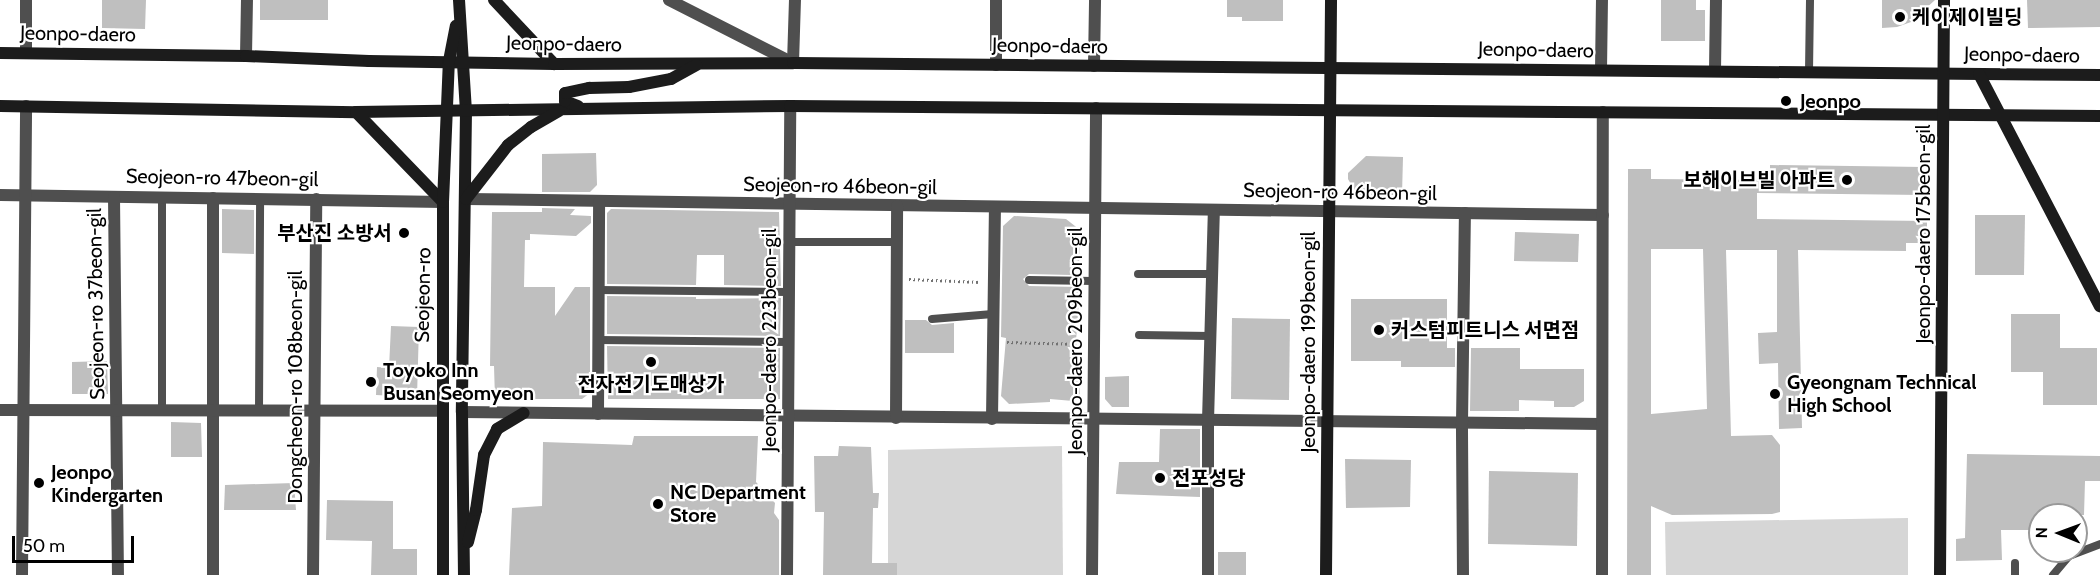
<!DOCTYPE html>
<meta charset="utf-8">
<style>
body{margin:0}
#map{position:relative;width:2100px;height:575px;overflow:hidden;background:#fff;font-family:Cabin,"Noto Sans KR",sans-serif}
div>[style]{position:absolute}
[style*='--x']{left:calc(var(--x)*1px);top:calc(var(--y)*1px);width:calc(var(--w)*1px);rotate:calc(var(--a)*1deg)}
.green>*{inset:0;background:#d6d6d6}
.building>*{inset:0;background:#bfbfbf}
.path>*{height:3px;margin-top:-1.5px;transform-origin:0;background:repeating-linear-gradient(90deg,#717171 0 1.5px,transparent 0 4.5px)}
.lane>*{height:8px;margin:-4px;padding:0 4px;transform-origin:4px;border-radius:4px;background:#4f4f4f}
.street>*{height:12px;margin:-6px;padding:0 6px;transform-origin:6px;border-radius:6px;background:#4f4f4f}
.secondary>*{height:12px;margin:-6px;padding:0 6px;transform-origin:6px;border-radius:6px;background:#1c1c1c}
.dots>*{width:16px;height:16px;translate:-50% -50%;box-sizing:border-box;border:3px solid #fff;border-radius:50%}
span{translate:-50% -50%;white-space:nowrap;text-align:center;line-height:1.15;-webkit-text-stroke:4.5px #fff;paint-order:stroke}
.poi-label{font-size:20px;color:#000;font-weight:700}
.left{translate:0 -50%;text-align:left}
.right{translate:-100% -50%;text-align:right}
.street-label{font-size:20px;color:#000}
.north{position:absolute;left:2028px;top:503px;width:60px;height:60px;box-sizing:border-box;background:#fff;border:2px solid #999;border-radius:50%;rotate:271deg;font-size:16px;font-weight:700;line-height:24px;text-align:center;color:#000}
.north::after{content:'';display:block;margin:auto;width:21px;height:27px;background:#000;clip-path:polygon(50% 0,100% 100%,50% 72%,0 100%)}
.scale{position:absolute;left:12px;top:536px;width:122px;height:27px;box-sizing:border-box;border:3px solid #000;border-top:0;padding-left:8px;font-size:18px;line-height:21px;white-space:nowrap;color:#000;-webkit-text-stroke:4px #fff;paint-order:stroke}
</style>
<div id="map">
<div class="green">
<i style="clip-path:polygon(1062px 446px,1063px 575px,888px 575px,888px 450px)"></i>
<i style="clip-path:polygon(1908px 518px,1908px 575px,1666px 575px,1665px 522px)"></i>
</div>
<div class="building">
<i style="clip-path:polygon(102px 0,146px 0,145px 29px,102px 28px)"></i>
<i style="clip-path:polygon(260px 0,328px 0,328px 20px,260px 20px)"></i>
<i style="clip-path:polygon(1227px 0,1283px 0,1283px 21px,1242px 21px,1242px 17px,1227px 17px)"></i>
<i style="clip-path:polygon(1661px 0,1696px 0,1696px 10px,1705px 10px,1705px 41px,1661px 41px)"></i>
<i style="clip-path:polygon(1882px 0,1935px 0,1911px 22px,1897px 27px,1882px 28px)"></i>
<i style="clip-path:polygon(2027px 0,2100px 0,2100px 27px,2028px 28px)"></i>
<i style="clip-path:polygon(596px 153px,597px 185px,590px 192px,542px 192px,542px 154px)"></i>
<i style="clip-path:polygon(1366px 156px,1403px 157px,1402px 195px,1348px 195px,1348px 173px)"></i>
<i style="clip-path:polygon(evenodd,1770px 165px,1924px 167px,1923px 195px,1757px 193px,1757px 219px,1927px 221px,1927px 243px,1906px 243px,1906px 251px,1798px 250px,1802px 428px,1779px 429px,1778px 363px,1759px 364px,1758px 333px,1777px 332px,1777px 250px,1726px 250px,1731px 436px,1772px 435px,1780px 445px,1780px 512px,1772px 514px,1672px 515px,1651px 506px,1651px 575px,1627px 575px,1628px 169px,1651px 169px,1651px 179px,1770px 180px,1770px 165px,1651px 249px,1703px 249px,1707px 409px,1651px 414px,1651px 249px)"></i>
<i style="clip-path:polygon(542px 208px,575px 209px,570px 215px,591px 216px,591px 223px,576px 236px,530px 234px,530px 240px,525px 240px,524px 287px,555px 287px,555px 316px,575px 287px,590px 287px,590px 393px,582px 399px,495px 399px,494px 366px,490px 366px,492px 212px,542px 212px)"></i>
<i style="clip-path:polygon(222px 209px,254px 210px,254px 254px,222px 253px)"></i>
<i style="clip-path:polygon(611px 209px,779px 212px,781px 286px,724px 285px,724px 255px,697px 255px,696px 285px,607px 284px,607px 213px)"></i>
<i style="clip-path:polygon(1975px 215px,2025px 215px,2024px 275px,1975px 275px)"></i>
<i style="clip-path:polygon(1014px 216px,1066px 219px,1080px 230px,1079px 268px,1071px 275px,1029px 274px,1023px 279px,1029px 286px,1080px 287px,1076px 341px,1080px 395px,1073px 401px,1050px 399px,1050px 402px,1009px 404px,1001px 396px,1006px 338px,1001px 337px,1003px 226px)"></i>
<i style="clip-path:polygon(1515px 232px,1579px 234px,1578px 262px,1514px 261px)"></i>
<i style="clip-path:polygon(607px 296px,696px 297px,696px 299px,781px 298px,780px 336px,607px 334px)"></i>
<i style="clip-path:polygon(1351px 299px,1447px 299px,1447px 348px,1455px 348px,1455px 367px,1401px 367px,1401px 361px,1351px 361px)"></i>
<i style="clip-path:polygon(2011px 314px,2060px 314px,2060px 348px,2097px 348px,2097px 405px,2043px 405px,2043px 372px,2011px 372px)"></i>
<i style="clip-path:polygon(1232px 318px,1290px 319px,1289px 400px,1231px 399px)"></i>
<i style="clip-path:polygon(905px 320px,926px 320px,932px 325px,954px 323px,954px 353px,905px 353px)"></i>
<i style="clip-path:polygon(391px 326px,419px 327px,417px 397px,376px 395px,377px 367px,389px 368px)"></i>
<i style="clip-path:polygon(607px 346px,780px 348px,780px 399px,608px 399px)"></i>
<i style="clip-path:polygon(1471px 348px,1520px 348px,1520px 369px,1584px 369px,1584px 401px,1574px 407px,1554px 407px,1554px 401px,1519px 400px,1519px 411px,1470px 411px)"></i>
<i style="clip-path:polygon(107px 361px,108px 394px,72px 394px,72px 362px)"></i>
<i style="clip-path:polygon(1129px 376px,1129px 407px,1112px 407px,1105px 399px,1105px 377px)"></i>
<i style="clip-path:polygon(171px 422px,201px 423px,202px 457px,171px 457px)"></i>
<i style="clip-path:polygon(1160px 429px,1200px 429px,1200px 497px,1116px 494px,1119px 462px,1159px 462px)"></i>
<i style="clip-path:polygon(634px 436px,758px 436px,756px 482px,775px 503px,774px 513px,779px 520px,779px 575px,509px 575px,512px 508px,542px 506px,543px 442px,632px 445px)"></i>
<i style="clip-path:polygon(839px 446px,871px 447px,873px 493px,879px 493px,878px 508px,873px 508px,872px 563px,897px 563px,897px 575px,823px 575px,824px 512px,815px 512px,814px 456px,838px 456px)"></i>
<i style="clip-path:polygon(1967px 454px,2100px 456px,2100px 481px,2085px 481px,2084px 515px,2040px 515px,2040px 530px,2001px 530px,2002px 560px,1956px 561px,1956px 539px,1965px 538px)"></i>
<i style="clip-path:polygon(1345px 459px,1411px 460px,1410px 507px,1346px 508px)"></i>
<i style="clip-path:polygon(1489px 471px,1578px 473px,1577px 546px,1488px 544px)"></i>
<i style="clip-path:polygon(294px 483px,296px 510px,224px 510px,225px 485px)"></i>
<i style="clip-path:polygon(327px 500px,393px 501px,393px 549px,417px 549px,417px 575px,371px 575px,372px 541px,326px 540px)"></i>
<i style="clip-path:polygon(1218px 552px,1246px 552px,1246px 575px,1218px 575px)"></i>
</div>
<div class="path">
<i style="--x:909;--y:279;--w:71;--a:2.4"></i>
<i style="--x:1007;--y:342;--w:74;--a:1.5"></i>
</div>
<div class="lane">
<i style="--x:1809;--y:72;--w:72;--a:-89.2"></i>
<i style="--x:789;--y:242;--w:108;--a:0"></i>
<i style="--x:1138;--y:274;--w:74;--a:0"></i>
<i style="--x:1029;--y:280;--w:65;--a:0.9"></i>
<i style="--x:598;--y:290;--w:191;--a:0.6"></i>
<i style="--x:932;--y:319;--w:61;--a:-4.7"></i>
<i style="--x:1139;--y:335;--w:72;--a:0.8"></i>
<i style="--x:598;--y:340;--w:190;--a:0.6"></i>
<i style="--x:162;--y:411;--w:214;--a:-90"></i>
<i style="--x:259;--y:411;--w:213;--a:-89.7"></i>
<i style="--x:2015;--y:575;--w:12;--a:-90"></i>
<i style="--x:2053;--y:575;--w:25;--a:-50"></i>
<i style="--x:2069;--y:556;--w:33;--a:-21"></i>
</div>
<div class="street">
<i style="--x:26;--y:0;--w:53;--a:90"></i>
<i style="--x:669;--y:0;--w:139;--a:26.9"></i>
<i style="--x:793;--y:63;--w:63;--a:-88.2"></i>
<i style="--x:246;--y:56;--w:56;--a:-89"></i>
<i style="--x:996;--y:65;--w:65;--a:-90"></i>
<i style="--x:1094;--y:66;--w:66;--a:-89.1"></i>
<i style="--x:1601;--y:70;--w:70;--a:-89.2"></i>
<i style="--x:1715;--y:71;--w:71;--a:-89.2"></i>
<i style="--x:0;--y:195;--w:443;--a:0.9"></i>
<i style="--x:114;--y:197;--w:378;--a:89.4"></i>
<i style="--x:213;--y:198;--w:377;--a:90"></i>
<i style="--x:466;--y:199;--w:1137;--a:0.81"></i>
<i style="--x:0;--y:410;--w:441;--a:0.1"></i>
<i style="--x:462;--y:412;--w:1140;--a:0.6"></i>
<i style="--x:598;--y:414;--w:212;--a:-89.7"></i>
<i style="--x:896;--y:418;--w:212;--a:-89.7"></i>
<i style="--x:992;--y:419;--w:212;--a:-89.2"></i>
<i style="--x:22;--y:575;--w:469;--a:-89.5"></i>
<i style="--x:313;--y:575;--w:376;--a:-89.5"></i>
<i style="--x:787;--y:575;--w:469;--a:-89.6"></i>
<i style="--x:1092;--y:575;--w:467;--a:-89.5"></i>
<i style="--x:1208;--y:575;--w:154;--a:-90"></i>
<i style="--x:1208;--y:421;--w:211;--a:-88.4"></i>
<i style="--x:1463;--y:575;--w:152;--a:-90.4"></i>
<i style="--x:1462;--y:423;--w:210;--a:-89.2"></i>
<i style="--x:1602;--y:575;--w:463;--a:-89.9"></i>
</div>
<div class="secondary">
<i style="--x:459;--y:0;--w:111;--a:86.4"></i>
<i style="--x:466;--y:111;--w:301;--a:90.8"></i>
<i style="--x:462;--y:412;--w:163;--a:89.3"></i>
<i style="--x:494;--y:0;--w:88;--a:46.8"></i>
<i style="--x:0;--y:53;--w:246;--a:0.7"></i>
<i style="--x:246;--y:56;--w:123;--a:2.3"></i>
<i style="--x:369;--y:61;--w:185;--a:0.9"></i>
<i style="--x:554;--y:64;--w:239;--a:-0.2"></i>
<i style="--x:793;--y:63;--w:1307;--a:0.53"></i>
<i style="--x:1979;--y:74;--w:262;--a:62.5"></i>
<i style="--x:0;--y:106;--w:356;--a:1"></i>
<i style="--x:356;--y:112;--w:434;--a:-0.8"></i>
<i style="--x:790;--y:106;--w:1310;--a:0.44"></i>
<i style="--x:578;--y:106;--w:14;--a:-159"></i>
<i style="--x:565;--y:101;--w:8;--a:-90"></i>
<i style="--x:565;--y:93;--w:25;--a:-12"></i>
<i style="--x:589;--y:88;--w:40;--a:-1.4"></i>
<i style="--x:629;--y:87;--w:43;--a:-10.8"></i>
<i style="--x:671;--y:79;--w:29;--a:-29"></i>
<i style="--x:356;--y:112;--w:125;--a:46"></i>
<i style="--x:466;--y:199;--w:68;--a:-52.1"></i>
<i style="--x:508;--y:145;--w:29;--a:-38"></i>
<i style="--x:531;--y:127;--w:32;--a:-30"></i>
<i style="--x:468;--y:542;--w:33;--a:-76"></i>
<i style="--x:476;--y:510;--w:56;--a:-81.7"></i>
<i style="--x:484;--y:455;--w:29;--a:-63"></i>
<i style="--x:497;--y:429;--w:31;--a:-31"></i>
<i style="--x:443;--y:575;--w:373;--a:-90"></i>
<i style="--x:443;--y:202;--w:141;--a:-87.6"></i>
<i style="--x:449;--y:61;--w:36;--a:-79"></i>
<i style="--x:1326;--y:575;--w:575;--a:-89.5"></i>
<i style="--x:1940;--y:575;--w:575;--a:-89.6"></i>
</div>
<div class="dots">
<i style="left:1900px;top:17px;background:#000"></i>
<i style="left:1786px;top:101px;background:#000"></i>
<i style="left:1847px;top:180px;background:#000"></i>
<i style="left:404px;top:233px;background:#000"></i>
<i style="left:1379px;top:330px;background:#000"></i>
<i style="left:651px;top:362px;background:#000"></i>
<i style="left:371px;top:382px;background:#000"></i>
<i style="left:1775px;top:394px;background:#000"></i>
<i style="left:1160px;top:478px;background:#000"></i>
<i style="left:39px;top:483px;background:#000"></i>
<i style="left:658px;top:504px;background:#000"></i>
</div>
<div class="poi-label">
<span class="left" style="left:1912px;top:17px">케이제이빌딩</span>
<span class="left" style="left:1800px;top:101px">Jeonpo</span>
<span class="right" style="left:1835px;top:180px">보해이브빌 아파트</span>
<span class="right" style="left:392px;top:233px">부산진 소방서</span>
<span class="left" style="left:1391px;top:330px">커스텀피트니스 서면점</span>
<span class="left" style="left:383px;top:382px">Toyoko Inn<br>Busan Seomyeon</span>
<span class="left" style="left:1787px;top:394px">Gyeongnam Technical<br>High School</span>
<span style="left:651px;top:384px">전자전기도매상가</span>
<span class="left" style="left:51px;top:484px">Jeonpo<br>Kindergarten</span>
<span class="left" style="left:1172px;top:478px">전포성당</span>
<span class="left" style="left:670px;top:504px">NC Department<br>Store</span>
</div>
<div class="street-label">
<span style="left:78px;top:34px;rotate:1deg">Jeonpo-daero</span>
<span style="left:564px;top:44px;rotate:1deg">Jeonpo-daero</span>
<span style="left:1050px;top:46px;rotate:1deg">Jeonpo-daero</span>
<span style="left:1536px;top:50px;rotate:1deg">Jeonpo-daero</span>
<span style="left:2022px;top:55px;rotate:1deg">Jeonpo-daero</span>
<span style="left:222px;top:178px;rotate:1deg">Seojeon-ro 47beon-gil</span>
<span style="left:840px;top:186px;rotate:1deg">Seojeon-ro 46beon-gil</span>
<span style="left:1340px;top:192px;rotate:1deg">Seojeon-ro 46beon-gil</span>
<span style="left:1923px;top:234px;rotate:-90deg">Jeonpo-daero 175beon-gil</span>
<span style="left:423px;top:295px;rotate:-89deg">Seojeon-ro</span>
<span style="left:96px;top:304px;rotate:-91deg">Seojeon-ro 37beon-gil</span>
<span style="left:769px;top:340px;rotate:-90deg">Jeonpo-daero 223beon-gil</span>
<span style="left:1075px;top:341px;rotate:-90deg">Jeonpo-daero 209beon-gil</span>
<span style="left:1308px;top:342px;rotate:-90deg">Jeonpo-daero 199beon-gil</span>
<span style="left:295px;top:387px;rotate:-90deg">Dongcheon-ro 108beon-gil</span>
</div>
<div class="north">N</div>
<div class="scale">50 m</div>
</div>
